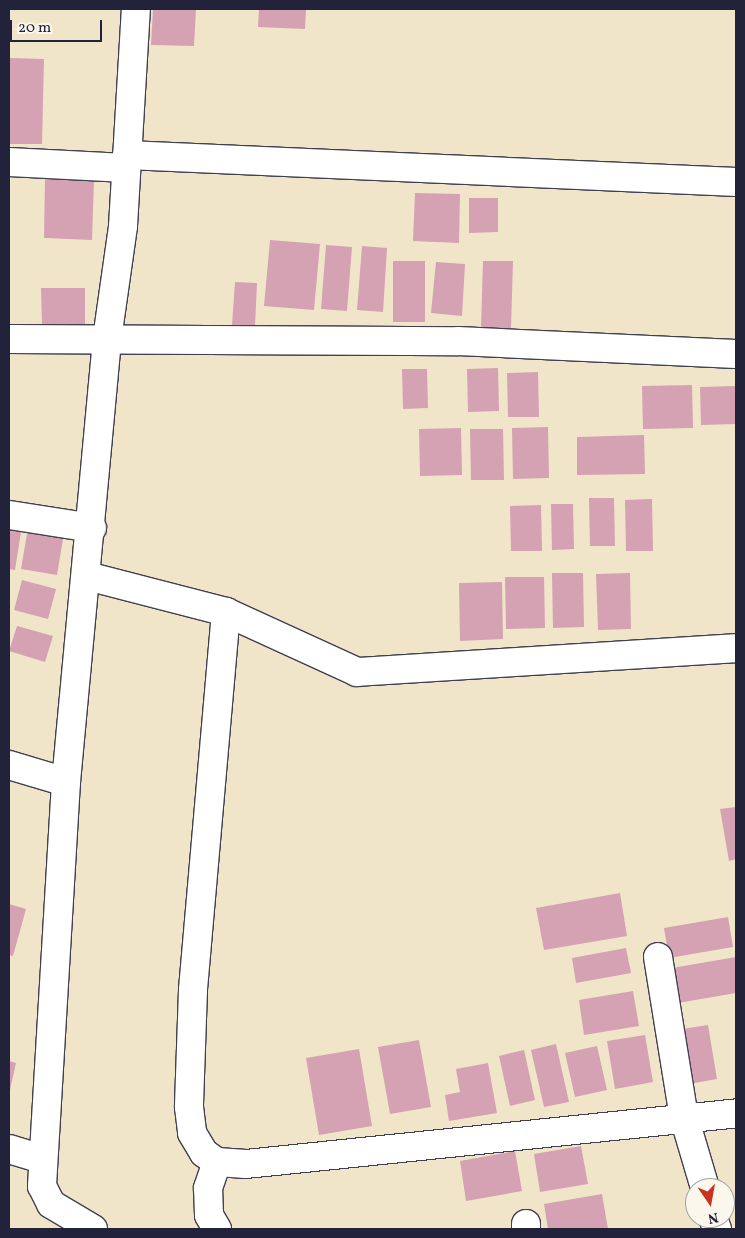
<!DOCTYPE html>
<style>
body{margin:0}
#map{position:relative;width:745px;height:1238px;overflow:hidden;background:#f0e5c8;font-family:Vollkorn,serif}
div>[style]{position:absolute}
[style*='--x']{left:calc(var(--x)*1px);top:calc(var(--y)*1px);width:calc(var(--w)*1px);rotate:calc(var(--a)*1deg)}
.building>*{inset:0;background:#d4a2b3}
.roads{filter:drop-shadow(1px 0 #413f50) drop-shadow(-1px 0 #413f50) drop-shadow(0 1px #413f50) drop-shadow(0 -1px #413f50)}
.street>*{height:28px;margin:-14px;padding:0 14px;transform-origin:14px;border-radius:14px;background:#fff}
span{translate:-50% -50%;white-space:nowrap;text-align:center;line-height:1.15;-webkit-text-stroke:5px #fbf7ec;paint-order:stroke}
.frame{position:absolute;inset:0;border:10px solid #22223b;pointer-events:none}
.north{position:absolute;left:685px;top:1178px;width:50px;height:50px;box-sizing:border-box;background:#fbf7ec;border:1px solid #a4a2a5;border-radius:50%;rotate:168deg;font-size:14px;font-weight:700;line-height:20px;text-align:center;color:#22223b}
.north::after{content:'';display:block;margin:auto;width:18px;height:22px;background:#c8321e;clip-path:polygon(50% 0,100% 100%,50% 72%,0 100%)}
.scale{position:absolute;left:10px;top:20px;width:92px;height:22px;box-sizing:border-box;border:2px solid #22223b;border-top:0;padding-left:6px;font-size:15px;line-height:18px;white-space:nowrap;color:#22223b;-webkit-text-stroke:4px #fbf7ec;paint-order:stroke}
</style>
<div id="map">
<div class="building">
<i style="clip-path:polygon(153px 9px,196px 9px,194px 46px,151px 45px)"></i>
<i style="clip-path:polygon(259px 9px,306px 9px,305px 29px,258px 27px)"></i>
<i style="clip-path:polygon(9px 58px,44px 59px,42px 144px,9px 144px)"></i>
<i style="clip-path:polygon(45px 178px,94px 179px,92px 240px,44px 238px)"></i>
<i style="clip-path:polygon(415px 193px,460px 194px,459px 243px,413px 241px)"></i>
<i style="clip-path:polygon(469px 198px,498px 198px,498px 232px,469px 233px)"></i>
<i style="clip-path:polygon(270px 240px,320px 244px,314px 310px,264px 306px)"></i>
<i style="clip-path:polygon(326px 245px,352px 247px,347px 311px,321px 309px)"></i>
<i style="clip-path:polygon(362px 246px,387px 248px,383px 312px,357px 310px)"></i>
<i style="clip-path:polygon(393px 261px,425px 261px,425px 322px,393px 322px)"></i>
<i style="clip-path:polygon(483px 261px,513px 261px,511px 328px,481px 328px)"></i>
<i style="clip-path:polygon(436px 262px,465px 264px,462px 316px,431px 313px)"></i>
<i style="clip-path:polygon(235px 282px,257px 283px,255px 326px,232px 325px)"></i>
<i style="clip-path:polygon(41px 288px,85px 288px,85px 326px,42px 327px)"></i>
<i style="clip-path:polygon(498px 368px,499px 411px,468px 412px,467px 369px)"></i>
<i style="clip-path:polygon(402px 369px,427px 369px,428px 408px,403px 409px)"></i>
<i style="clip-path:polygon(538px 372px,539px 417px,508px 417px,507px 373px)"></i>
<i style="clip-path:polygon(692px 385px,693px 428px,643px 429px,642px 386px)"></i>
<i style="clip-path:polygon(736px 386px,736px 424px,701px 425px,700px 387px)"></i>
<i style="clip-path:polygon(548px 427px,549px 478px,513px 479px,512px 428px)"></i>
<i style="clip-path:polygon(461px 428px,462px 475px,420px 476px,419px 429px)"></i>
<i style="clip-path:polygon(470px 429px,503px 429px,504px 480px,471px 480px)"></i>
<i style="clip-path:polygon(644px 435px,645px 474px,577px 475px,577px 437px)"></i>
<i style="clip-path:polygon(589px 498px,614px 498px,615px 546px,590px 546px)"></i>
<i style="clip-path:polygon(652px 499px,653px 551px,626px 551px,625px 500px)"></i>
<i style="clip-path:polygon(551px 504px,573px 504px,574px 549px,552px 550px)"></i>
<i style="clip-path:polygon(541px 505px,542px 551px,511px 551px,510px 506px)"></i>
<i style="clip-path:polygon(9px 524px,22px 526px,15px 570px,9px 569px)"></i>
<i style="clip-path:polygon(28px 528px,64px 533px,57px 575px,21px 569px)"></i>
<i style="clip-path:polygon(552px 573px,583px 573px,584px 627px,553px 628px)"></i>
<i style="clip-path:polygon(630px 573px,631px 629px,598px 630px,596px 574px)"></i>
<i style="clip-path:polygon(505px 577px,544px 577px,545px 628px,506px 629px)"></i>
<i style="clip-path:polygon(22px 580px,56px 589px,48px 619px,14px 610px)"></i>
<i style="clip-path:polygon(502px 582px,503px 639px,460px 641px,459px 583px)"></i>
<i style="clip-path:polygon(17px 626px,53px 636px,45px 662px,9px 651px)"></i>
<i style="clip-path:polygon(736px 807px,736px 859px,729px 861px,720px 809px)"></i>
<i style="clip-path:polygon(620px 893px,627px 936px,544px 950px,536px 908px)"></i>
<i style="clip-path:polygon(9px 904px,26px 909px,13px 956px,9px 955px)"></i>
<i style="clip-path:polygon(728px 917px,733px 947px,669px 958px,664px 928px)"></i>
<i style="clip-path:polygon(626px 948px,631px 973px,576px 983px,572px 958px)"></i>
<i style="clip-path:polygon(736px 957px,736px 993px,672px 1004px,666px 969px)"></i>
<i style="clip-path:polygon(633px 991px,639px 1026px,584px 1035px,579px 1000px)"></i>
<i style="clip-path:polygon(708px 1025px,717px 1079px,678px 1086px,669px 1031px)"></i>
<i style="clip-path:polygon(645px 1035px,653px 1082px,615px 1089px,607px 1041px)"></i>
<i style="clip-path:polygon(419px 1040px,431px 1107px,390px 1114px,378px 1047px)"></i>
<i style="clip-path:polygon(556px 1044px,569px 1102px,544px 1107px,531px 1050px)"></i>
<i style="clip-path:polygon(597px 1046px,607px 1090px,575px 1097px,565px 1053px)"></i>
<i style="clip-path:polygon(359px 1049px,372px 1126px,319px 1135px,306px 1058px)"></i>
<i style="clip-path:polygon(524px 1050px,535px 1100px,510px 1106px,499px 1056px)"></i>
<i style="clip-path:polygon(9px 1061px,16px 1063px,10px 1090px,9px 1090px)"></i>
<i style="clip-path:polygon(488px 1063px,497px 1113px,449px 1121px,445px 1095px,460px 1092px,456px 1069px)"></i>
<i style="clip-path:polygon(581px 1146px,588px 1184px,540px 1192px,534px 1154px)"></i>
<i style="clip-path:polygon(515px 1151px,522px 1191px,466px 1201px,460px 1161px)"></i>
<i style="clip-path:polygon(602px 1194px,608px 1229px,548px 1229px,544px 1204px)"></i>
</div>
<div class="roads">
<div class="street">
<i style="--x:127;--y:155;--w:610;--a:2.54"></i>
<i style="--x:9;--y:162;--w:117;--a:2.9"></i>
<i style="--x:9;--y:339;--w:449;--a:0.3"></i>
<i style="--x:458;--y:341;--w:278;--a:2.7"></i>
<i style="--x:9;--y:515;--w:84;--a:8.9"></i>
<i style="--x:87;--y:576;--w:144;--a:14.5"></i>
<i style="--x:226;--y:612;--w:379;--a:95"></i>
<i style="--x:193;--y:990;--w:117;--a:92"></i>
<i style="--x:189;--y:1107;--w:26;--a:83"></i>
<i style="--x:192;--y:1133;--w:23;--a:59"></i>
<i style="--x:204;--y:1153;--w:16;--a:35"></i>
<i style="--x:217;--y:1162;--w:29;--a:4"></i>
<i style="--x:246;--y:1164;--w:493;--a:-5.9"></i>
<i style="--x:226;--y:612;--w:144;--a:24.6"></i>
<i style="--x:357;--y:672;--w:380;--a:-3.6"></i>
<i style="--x:9;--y:765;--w:59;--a:16.6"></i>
<i style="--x:66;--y:782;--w:445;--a:-84.7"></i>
<i style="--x:107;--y:339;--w:114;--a:-81.9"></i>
<i style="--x:123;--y:226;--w:217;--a:-86.6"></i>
<i style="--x:66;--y:782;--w:405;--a:93.4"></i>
<i style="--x:42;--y:1186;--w:20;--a:63"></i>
<i style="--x:51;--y:1204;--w:49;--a:30.8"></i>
<i style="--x:658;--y:957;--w:162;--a:80.8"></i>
<i style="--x:684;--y:1117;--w:74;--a:73.5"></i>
<i style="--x:9;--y:1149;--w:34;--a:17"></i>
<i style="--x:713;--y:1218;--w:12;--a:70"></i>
<i style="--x:526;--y:1224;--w:5;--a:90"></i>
<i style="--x:217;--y:1229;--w:16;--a:-120"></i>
<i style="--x:209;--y:1215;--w:27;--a:-92"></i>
<i style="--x:208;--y:1188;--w:28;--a:-71"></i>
</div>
</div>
<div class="frame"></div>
<div class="north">N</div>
<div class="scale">20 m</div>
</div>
